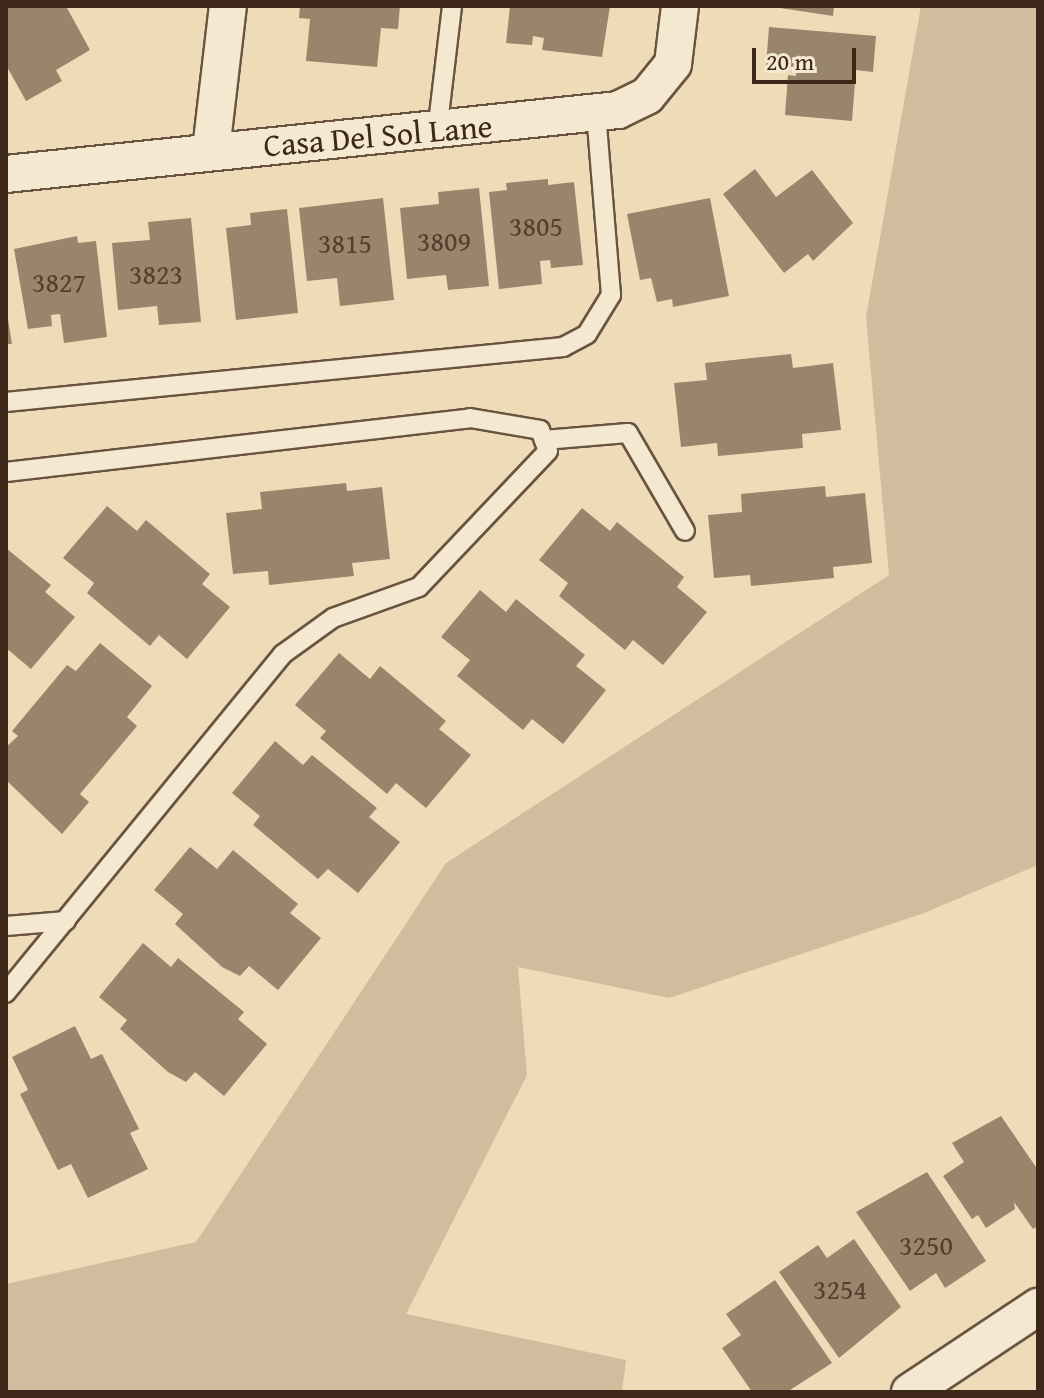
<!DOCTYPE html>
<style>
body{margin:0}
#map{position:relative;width:1044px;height:1398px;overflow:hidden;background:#eedcb8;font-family:"Gentium Book Plus",serif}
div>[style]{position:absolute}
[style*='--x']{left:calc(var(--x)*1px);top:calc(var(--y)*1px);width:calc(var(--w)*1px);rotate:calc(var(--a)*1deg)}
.green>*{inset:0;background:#d0bd9d}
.building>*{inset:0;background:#99856c}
.roads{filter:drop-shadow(2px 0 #695441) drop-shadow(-2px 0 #695441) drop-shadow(0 2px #695441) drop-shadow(0 -2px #695441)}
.lane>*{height:18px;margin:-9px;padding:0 9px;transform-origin:9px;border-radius:9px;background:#f4e8d1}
.street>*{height:36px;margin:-18px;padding:0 18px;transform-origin:18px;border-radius:18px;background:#f4e8d1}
span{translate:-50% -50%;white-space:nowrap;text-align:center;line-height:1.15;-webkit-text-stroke:6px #f4e8d1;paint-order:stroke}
.number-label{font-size:28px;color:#543e2e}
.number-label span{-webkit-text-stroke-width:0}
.street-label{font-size:32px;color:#3d2719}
.frame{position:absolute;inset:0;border:8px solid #3d2719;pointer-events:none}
.scale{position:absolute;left:752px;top:48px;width:104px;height:36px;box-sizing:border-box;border:4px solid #3d2719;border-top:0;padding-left:10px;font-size:24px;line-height:28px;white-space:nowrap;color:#3d2719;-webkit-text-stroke:6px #f4e8d1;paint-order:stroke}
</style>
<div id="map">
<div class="green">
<i style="clip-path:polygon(921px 6px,1038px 6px,1038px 865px,924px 913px,669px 998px,518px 967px,527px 1075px,406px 1314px,626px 1360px,622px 1392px,6px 1392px,6px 1284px,196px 1242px,446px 863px,889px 575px,866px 317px)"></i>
</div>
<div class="building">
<i style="clip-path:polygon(6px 6px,66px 6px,90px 50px,56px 70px,62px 81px,26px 101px,6px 65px)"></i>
<i style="clip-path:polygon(300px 6px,400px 6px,398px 29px,381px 28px,377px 67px,306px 61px,310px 19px,299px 18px)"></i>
<i style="clip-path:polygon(510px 6px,610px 6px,602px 57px,542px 50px,544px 38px,533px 36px,532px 45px,506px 43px)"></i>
<i style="clip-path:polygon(767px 6px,834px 6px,833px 16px)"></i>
<i style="clip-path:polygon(769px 27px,876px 36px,873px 72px,856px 70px,852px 121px,785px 115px,788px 75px,796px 76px,797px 67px,766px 65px)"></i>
<i style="clip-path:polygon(755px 169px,776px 197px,812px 170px,853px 223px,813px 261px,808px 254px,784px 273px,723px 194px)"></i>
<i style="clip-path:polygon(548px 179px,548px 185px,574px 182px,583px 265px,551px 268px,550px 260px,540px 261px,542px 284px,499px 289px,489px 192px,507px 190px,506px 183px)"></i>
<i style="clip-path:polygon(479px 188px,489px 286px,448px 290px,446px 275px,407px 279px,400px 208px,439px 204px,438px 192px)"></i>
<i style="clip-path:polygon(383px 198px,394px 300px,340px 306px,337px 278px,307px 281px,299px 208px)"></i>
<i style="clip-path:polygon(710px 198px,729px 296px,673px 307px,672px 299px,657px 302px,651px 278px,640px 280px,627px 214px)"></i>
<i style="clip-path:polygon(287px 209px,298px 313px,236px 320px,226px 228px,251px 225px,250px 213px)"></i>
<i style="clip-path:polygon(191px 218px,201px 322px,159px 325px,157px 306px,118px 310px,112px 243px,150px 240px,148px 222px)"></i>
<i style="clip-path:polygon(77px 236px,78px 243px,96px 241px,107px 337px,64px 343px,60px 314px,51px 315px,52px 326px,28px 329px,14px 249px)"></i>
<i style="clip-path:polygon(6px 307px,12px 344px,6px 344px)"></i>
<i style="clip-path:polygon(791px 354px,793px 368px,833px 363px,841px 430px,802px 434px,803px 448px,718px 456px,717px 443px,681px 447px,674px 383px,707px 380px,705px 363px)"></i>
<i style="clip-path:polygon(346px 483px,347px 491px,382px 487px,390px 559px,352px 563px,354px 576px,269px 585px,268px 571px,233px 574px,226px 513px,262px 509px,260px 492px)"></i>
<i style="clip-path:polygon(825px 486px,826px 497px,865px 493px,872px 563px,833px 567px,834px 578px,751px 586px,750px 575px,714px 578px,708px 515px,742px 512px,741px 494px)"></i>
<i style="clip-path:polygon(107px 506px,137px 531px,146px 520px,210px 574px,202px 584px,230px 607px,187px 659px,159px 635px,150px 646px,87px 593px,94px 583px,63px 558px)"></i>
<i style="clip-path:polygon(582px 508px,610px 531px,617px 522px,684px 577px,677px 587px,707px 612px,663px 665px,633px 640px,625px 650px,559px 596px,568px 583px,539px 560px)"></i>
<i style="clip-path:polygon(6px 548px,51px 585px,45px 592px,75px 617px,31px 669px,6px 648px)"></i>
<i style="clip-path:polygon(480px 590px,506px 612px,516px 599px,585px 655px,576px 666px,606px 690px,563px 744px,532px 719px,523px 730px,457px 676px,470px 660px,441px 637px)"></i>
<i style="clip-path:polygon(100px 643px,152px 686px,127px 717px,137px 726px,80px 794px,89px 802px,62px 834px,6px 780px,6px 747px,18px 736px,12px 731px,67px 665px,76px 671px)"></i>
<i style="clip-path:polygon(339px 653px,370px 679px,380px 666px,446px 721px,439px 729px,471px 755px,426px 808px,396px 783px,387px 794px,320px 738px,326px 731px,295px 705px)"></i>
<i style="clip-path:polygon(275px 741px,303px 765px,312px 755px,377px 808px,369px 817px,400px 842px,358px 893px,328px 869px,318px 879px,253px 825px,260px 816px,232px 793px)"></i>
<i style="clip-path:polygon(190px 847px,217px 869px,233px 850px,298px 904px,290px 913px,321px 938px,278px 990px,249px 966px,240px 976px,222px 967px,175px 924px,183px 914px,154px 890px)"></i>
<i style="clip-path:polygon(143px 943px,171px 967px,178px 958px,244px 1012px,238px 1019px,267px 1044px,224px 1096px,195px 1072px,186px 1082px,168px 1072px,120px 1029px,127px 1020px,99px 997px)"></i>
<i style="clip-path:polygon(75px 1026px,91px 1059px,102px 1054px,139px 1129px,130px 1133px,148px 1169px,88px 1198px,71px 1164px,58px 1170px,20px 1094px,28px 1090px,12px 1057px)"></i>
<i style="clip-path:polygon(1001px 1116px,1038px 1170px,1038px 1226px,1033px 1229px,1014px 1202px,1015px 1209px,986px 1228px,978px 1215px,972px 1219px,943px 1176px,964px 1162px,952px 1143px)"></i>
<i style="clip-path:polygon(927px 1172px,986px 1261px,945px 1288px,936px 1273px,910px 1291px,856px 1212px)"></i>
<i style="clip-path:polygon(854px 1239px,901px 1307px,839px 1358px,779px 1272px,818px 1245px,827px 1258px)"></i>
<i style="clip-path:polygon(775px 1280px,832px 1363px,787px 1392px,752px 1392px,722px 1348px,741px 1335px,726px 1314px)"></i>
</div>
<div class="roads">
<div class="lane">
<i style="--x:437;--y:132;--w:127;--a:-83.2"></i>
<i style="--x:6;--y:402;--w:560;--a:-5.64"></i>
<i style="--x:563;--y:347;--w:27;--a:-28"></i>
<i style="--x:587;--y:334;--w:46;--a:-58.4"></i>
<i style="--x:611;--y:295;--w:183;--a:-94.7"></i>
<i style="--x:544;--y:440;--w:84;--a:-4.8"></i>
<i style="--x:628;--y:433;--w:113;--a:59.8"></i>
<i style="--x:6;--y:472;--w:467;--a:-6.6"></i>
<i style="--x:470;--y:418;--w:71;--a:9.7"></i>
<i style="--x:540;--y:430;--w:22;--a:69"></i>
<i style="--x:548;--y:451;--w:187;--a:133.5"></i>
<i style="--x:419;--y:587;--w:91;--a:160.2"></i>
<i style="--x:333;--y:618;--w:62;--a:144.2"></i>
<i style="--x:283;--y:654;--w:438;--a:129.3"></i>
<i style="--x:6;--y:926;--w:60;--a:-4.8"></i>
</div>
<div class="street">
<i style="--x:211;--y:150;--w:145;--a:-83.3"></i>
<i style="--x:6;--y:174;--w:615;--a:-5.97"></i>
<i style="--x:618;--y:110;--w:32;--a:-26"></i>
<i style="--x:647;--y:96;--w:41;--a:-50.9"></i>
<i style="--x:673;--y:64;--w:58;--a:-83.1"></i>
<i style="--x:910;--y:1392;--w:154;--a:-33.6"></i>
</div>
</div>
<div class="number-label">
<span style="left:536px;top:226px">3805</span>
<span style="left:444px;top:241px">3809</span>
<span style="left:345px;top:243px">3815</span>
<span style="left:156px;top:274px">3823</span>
<span style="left:59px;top:282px">3827</span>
<span style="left:926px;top:1245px">3250</span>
<span style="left:840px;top:1289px">3254</span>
</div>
<div class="street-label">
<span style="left:378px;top:136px;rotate:-5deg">Casa Del Sol Lane</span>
</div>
<div class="frame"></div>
<div class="scale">20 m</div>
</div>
